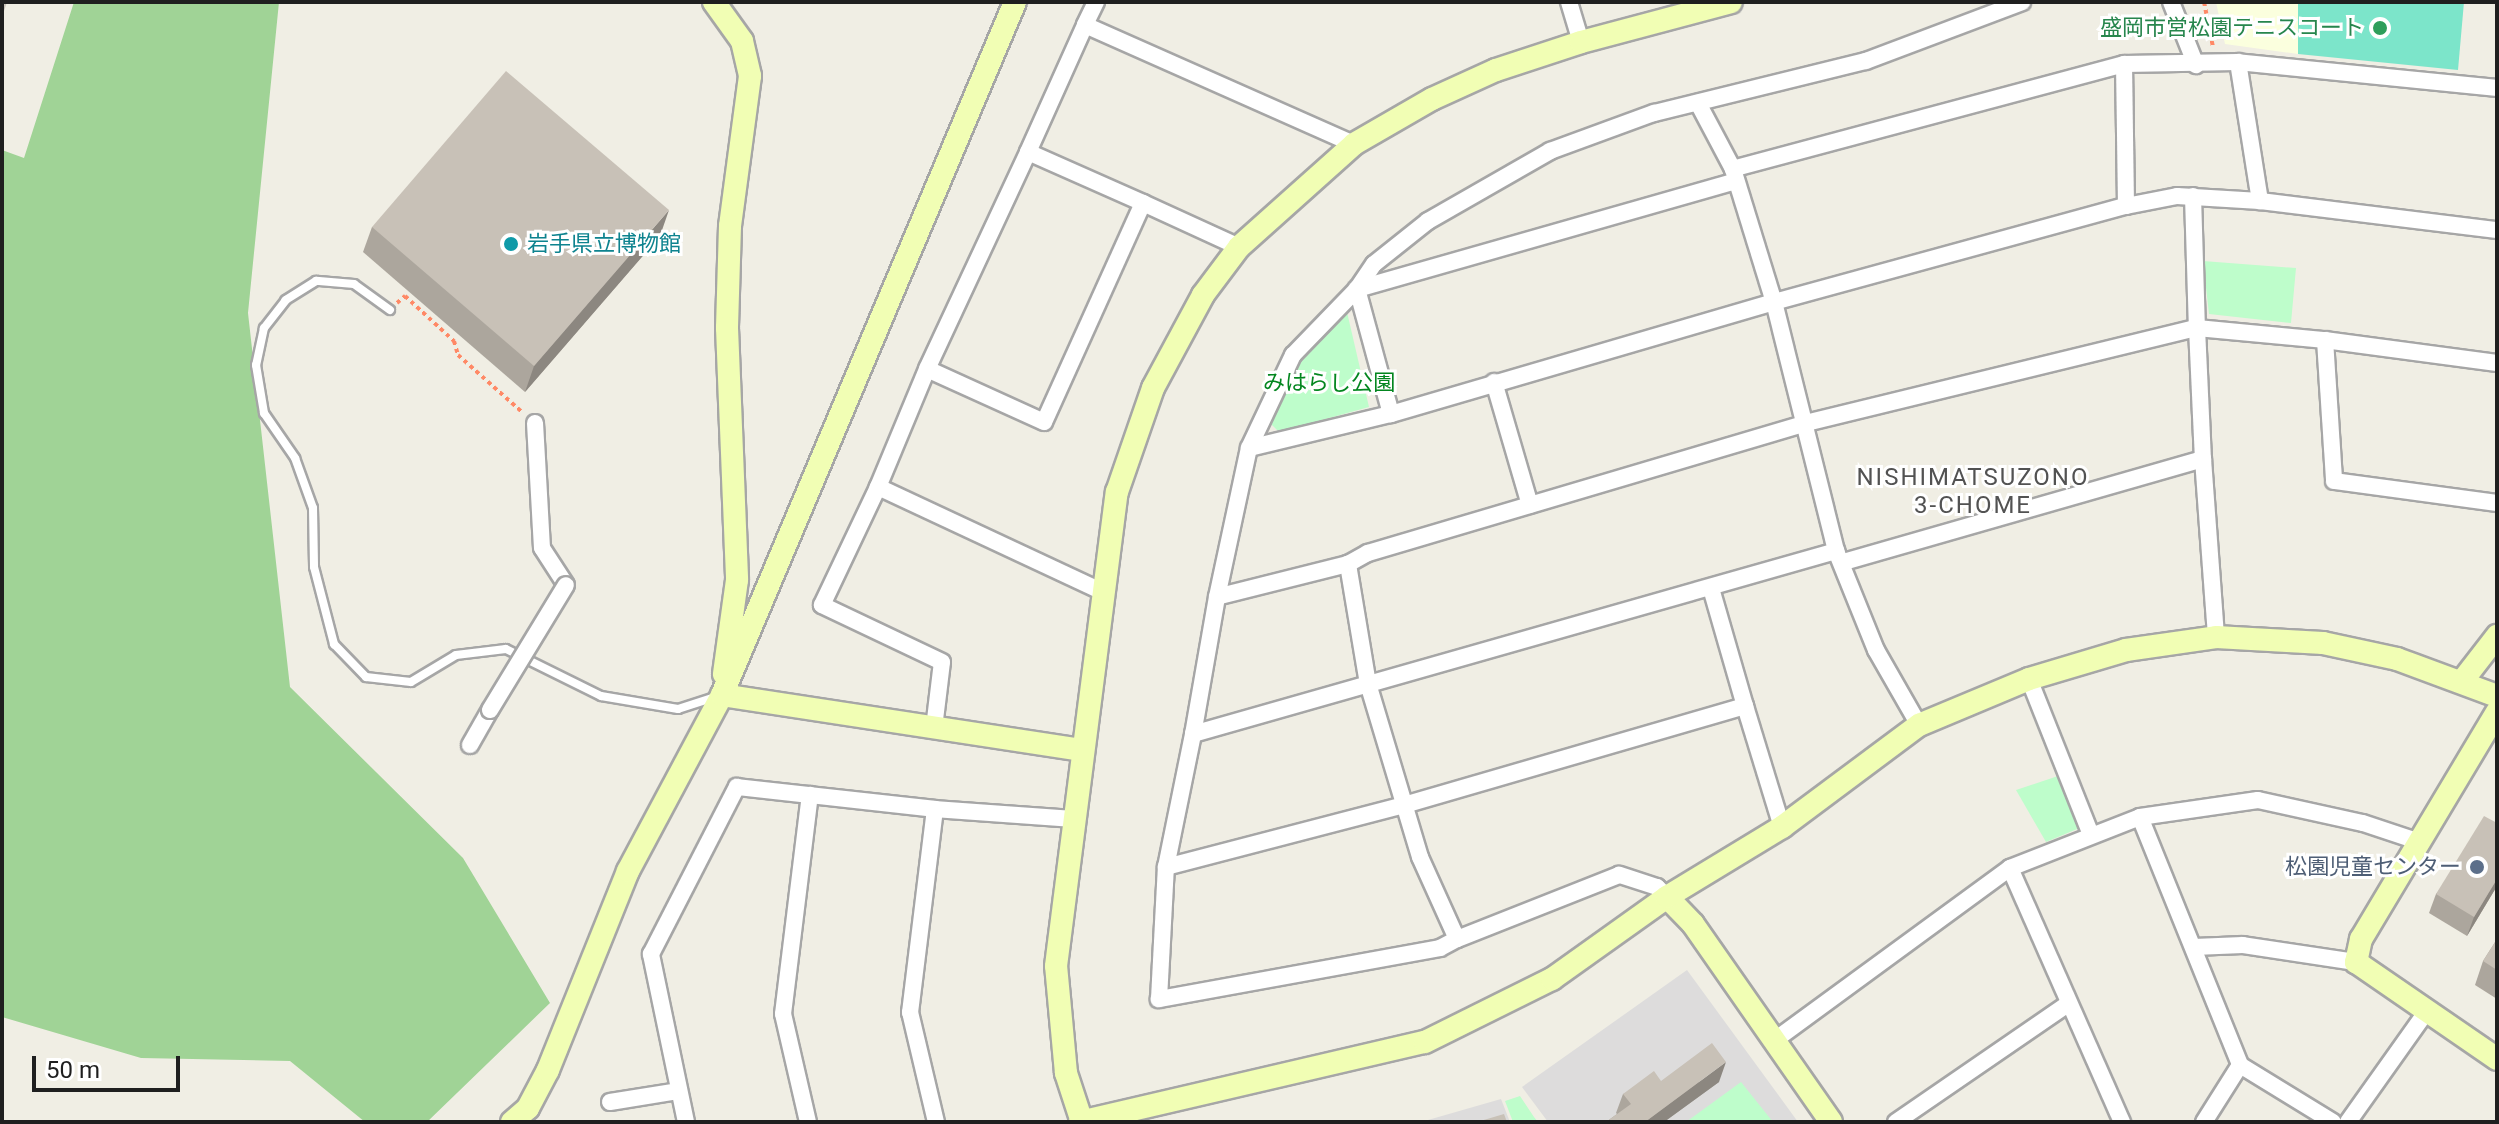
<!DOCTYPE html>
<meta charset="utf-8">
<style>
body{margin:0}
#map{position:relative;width:2499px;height:1124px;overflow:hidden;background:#f0eee4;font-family:Roboto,"Noto Sans JP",sans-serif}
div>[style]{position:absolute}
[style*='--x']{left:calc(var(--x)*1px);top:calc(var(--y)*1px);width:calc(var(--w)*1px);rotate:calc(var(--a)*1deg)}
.residential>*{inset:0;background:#dddcdc}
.education>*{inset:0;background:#fbffde}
.forest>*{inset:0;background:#a0d396}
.park>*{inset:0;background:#befdcb}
.pitch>*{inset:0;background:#7ce5ca}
.path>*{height:4px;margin-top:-2px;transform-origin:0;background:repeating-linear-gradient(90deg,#ff8966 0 4px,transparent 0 8px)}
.roads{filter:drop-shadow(2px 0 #a6a6a6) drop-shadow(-2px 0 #a6a6a6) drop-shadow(0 2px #a6a6a6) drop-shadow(0 -2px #a6a6a6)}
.lane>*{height:8px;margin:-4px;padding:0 4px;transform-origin:4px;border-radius:4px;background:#fff}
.street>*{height:16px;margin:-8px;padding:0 8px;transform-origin:8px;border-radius:8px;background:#fff}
.secondary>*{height:22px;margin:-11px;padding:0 11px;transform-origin:11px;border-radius:11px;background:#f1feb4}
.bridges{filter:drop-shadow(2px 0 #a6a6a6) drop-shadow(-2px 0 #a6a6a6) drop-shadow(0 2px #a6a6a6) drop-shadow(0 -2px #a6a6a6)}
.street-bridge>*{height:16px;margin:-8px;padding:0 8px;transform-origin:8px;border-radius:8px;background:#fff}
.wall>*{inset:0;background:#aca69d}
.shaded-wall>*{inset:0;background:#8c8780}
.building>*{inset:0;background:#c8c1b7}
.dots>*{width:22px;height:22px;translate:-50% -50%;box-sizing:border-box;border:4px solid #fff;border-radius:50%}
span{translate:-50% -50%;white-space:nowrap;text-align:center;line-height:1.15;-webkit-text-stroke:6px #fff;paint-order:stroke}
.leisure-label{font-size:22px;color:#27864d}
.right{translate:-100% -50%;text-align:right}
.culture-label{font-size:22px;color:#0d838f}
.left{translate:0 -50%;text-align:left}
.park-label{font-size:22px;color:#03861f}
.service-label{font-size:22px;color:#4e5e75}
.neighbourhood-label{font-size:24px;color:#525252;letter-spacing:2px}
.frame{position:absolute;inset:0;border:4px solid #1f1f1f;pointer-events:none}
.scale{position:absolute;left:32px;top:1056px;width:148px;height:36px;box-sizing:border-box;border:4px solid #1f1f1f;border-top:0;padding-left:10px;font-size:24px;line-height:28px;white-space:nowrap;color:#1f1f1f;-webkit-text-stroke:6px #fff;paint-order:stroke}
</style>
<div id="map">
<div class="residential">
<i style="clip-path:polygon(1687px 970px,1798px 1122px,1548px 1122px,1522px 1087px)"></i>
<i style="clip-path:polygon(1501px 1099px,1510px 1122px,1421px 1122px)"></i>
</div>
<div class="education">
<i style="clip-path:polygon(2216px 2px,2298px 2px,2298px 54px,2225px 44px)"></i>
</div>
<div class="forest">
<i style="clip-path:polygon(74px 2px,279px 2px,248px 313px,290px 687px,463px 858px,550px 1003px,427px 1122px,365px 1122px,290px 1061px,141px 1058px,2px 1017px,2px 150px,24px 158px)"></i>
</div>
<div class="park">
<i style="clip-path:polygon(2203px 261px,2296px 268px,2291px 323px,2209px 314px)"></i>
<i style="clip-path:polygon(1347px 312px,1369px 407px,1279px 432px,1266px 419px,1297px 366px)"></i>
<i style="clip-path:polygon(2061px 775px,2082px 827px,2046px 842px,2016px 790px)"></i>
<i style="clip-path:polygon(1741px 1082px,1773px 1122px,1686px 1122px)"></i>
<i style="clip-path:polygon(1520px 1096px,1534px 1117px,1538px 1122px,1513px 1122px,1505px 1101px)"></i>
</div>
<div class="pitch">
<i style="clip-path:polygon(2298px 2px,2464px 2px,2458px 70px,2298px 54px)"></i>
</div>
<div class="path">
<i style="--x:2204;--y:2;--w:46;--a:78.7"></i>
<i style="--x:397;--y:303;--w:11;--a:-41"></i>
<i style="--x:405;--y:296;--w:67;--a:42.6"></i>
<i style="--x:454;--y:341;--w:15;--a:74"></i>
<i style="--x:458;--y:355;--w:87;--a:41.7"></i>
</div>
<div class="roads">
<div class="lane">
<i style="--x:390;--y:310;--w:44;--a:-144.2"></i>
<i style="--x:354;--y:284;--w:38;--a:-175"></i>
<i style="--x:316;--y:281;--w:36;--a:148"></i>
<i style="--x:286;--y:300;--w:36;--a:128"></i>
<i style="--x:264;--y:328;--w:38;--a:102"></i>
<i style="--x:256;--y:365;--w:49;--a:80.5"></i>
<i style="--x:264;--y:413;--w:55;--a:55.4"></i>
<i style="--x:295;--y:458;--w:53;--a:70.2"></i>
<i style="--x:313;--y:508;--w:59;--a:89"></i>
<i style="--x:314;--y:567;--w:80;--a:75.4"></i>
<i style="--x:334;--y:644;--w:46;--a:45.9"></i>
<i style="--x:366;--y:677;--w:45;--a:6.3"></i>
<i style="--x:411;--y:682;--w:52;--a:-31"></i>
<i style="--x:456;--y:655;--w:50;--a:-6.8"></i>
<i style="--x:506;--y:649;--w:106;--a:26.3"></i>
<i style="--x:601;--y:696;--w:78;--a:9.6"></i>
<i style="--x:678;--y:709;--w:39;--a:-18"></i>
</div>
<div class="street">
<i style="--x:1096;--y:2;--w:25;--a:116"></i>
<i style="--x:1085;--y:25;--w:294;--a:23.9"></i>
<i style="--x:1569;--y:2;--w:42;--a:73.3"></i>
<i style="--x:2171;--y:2;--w:68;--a:68.4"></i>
<i style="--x:2124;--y:64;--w:114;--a:-1"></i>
<i style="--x:2497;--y:88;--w:260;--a:-174.3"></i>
<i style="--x:2238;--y:62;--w:141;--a:81"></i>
<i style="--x:2260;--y:201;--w:239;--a:7"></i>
<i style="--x:1698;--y:103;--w:75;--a:62.1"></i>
<i style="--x:1028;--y:152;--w:139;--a:-65.8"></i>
<i style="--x:2193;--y:196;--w:132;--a:88.3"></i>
<i style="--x:2197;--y:328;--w:129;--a:5.4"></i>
<i style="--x:1143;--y:203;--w:240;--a:114.3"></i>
<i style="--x:1044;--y:422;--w:128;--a:-155.6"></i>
<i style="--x:927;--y:369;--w:239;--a:-65"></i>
<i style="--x:1028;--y:152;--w:126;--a:23.9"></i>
<i style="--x:1143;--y:203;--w:106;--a:24.6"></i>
<i style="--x:2126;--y:206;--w:52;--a:-11.1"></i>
<i style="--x:2177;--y:196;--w:83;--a:3.4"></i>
<i style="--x:2497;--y:363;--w:174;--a:-172.4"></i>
<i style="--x:2325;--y:340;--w:141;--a:86.3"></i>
<i style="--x:2334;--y:481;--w:164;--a:7.7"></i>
<i style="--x:1494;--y:382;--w:128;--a:73.7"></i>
<i style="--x:1391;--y:414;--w:130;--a:-105.2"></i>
<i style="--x:1357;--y:289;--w:394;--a:-15.9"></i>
<i style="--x:535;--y:423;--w:125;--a:86.8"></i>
<i style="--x:542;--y:548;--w:44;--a:57"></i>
<i style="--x:1249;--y:448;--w:146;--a:-13.5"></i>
<i style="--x:1391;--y:414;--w:399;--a:-16.3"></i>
<i style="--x:1774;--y:302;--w:365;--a:-15.3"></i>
<i style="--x:2126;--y:206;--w:142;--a:-90.8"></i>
<i style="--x:2124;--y:64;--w:405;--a:165"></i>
<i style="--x:1733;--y:169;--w:139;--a:72.9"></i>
<i style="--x:1774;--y:302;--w:257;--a:76"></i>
<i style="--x:1836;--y:551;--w:107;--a:68"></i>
<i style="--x:1876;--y:650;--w:86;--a:60.2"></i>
<i style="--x:2203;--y:459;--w:178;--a:85.8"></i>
<i style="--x:878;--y:487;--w:128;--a:-67.4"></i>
<i style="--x:1348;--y:564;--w:135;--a:165.9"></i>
<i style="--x:1217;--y:597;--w:139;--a:99.9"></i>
<i style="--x:1193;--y:734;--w:669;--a:-15.89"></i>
<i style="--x:1217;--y:597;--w:152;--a:-77.9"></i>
<i style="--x:1249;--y:448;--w:103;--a:-64.7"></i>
<i style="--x:1293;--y:355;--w:92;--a:-45.9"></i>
<i style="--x:1357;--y:289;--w:30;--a:-56"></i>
<i style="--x:1374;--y:264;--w:69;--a:-38.5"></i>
<i style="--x:1428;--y:221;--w:141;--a:-29.8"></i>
<i style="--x:1550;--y:151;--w:111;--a:-20.1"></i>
<i style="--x:1654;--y:113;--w:218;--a:-13.8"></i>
<i style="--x:1866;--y:61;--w:167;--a:-20.7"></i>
<i style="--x:2029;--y:679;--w:165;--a:68.3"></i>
<i style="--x:1745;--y:706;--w:127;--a:73"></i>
<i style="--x:934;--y:728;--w:66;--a:-83.1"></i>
<i style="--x:942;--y:662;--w:133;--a:-154.6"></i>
<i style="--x:822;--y:605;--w:131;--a:-64.6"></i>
<i style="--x:878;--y:487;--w:248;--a:25"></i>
<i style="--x:470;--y:745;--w:40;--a:-60.3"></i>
<i style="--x:935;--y:809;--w:138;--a:4.1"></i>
<i style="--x:2140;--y:817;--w:267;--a:68"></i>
<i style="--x:2240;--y:1065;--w:109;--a:31.5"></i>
<i style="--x:1166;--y:867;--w:136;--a:-78.5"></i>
<i style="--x:2010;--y:868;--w:278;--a:66.2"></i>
<i style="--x:1667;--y:897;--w:14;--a:-135"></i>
<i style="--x:1657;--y:887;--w:40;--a:-162"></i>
<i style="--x:1619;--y:875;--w:174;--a:158.4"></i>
<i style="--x:1457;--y:939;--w:90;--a:-114.3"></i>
<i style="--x:1420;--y:857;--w:181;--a:-106.7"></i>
<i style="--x:1368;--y:684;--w:122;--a:-99.5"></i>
<i style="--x:1348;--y:564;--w:23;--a:-29"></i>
<i style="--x:1368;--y:553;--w:457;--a:-16.5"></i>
<i style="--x:1806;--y:423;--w:402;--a:-13.7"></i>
<i style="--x:2197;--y:328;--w:131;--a:87.4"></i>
<i style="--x:2203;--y:459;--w:374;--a:164"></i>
<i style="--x:1457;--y:939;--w:19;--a:152"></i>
<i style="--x:1440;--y:948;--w:286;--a:169.7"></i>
<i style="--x:1159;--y:999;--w:132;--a:-87"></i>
<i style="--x:1166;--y:867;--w:246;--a:-14.6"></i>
<i style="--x:1404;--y:805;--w:355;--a:-16.2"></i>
<i style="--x:1745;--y:706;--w:123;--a:-106.1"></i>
<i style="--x:2194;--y:947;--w:49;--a:-2.3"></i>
<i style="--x:2243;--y:945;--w:114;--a:8.6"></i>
<i style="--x:1775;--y:1040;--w:291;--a:-36.2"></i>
<i style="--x:2010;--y:868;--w:140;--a:-21.4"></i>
<i style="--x:2140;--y:817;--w:119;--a:-8.2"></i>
<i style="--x:2258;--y:800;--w:107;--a:12.4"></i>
<i style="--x:2363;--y:823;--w:57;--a:18.4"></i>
<i style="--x:610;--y:1102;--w:70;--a:-9.1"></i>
<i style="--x:686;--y:1122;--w:172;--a:-101.8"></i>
<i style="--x:651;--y:954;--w:188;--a:-62.8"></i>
<i style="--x:737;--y:787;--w:199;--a:6.3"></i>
<i style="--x:935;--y:809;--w:205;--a:97"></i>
<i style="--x:910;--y:1012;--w:113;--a:76.7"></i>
<i style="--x:808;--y:1122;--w:111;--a:-103"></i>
<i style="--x:783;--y:1014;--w:221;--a:-83"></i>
<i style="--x:1896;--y:1122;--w:210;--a:-34.5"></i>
<i style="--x:2204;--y:1122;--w:67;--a:-57.7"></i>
<i style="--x:2348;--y:1122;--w:136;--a:-54.6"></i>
</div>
<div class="secondary">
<i style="--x:714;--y:2;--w:48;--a:54.3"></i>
<i style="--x:742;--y:41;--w:36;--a:77"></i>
<i style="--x:750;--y:76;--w:151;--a:97.6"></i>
<i style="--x:730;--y:226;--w:102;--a:91.7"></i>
<i style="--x:727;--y:328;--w:252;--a:87.7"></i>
<i style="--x:737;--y:580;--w:95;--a:97.9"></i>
<i style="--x:2463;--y:680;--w:56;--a:-52.3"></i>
<i style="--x:722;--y:695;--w:362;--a:8.7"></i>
<i style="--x:2497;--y:712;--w:265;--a:120.9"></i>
<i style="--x:2361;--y:939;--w:24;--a:102"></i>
<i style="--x:2356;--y:962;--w:171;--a:34.5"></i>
<i style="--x:1667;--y:897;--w:37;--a:46"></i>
<i style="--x:1693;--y:924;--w:241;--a:55.1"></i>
<i style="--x:512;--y:1122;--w:21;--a:-41"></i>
<i style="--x:528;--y:1108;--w:43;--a:-62.2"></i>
<i style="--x:548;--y:1070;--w:214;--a:-68.1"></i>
<i style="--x:628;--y:871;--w:200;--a:-61.9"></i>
<i style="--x:722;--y:695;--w:752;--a:-67.08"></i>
<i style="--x:1080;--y:1122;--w:354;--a:-13.1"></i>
<i style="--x:1425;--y:1042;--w:142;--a:-26.4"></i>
<i style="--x:1552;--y:979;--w:141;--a:-35.5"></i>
<i style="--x:1667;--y:897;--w:135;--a:-31.3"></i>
<i style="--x:1782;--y:827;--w:171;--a:-36.7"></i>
<i style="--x:1919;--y:725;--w:119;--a:-22.7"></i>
<i style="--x:2029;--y:679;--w:101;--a:-16.6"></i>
<i style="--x:2126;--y:650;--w:91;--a:-8.2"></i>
<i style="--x:2216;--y:637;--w:107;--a:3.2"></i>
<i style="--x:2323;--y:643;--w:76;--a:12.2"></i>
<i style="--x:2397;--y:659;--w:107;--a:20.3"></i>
<i style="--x:1082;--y:1122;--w:52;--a:-108.1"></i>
<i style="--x:1066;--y:1073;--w:107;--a:-95.3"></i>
<i style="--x:1056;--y:966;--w:478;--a:-82.7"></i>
<i style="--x:1117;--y:492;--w:110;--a:-70.9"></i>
<i style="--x:1153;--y:388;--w:106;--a:-61.7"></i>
<i style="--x:1203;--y:295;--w:60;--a:-53.1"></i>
<i style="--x:1239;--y:247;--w:154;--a:-41.8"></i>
<i style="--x:1354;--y:144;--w:90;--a:-30"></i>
<i style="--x:1432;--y:99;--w:70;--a:-24.4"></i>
<i style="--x:1496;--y:70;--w:89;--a:-18.2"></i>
<i style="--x:1581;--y:42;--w:155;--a:-14.9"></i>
</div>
</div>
<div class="bridges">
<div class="street-bridge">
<i style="--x:490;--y:710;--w:146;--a:-58.7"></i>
</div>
</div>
<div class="wall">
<i style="clip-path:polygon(372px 227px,660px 236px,525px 392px,363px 252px)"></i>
<i style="clip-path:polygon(2497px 823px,2497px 886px,2467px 936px,2429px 913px,2436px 894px)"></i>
<i style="clip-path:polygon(2497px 939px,2497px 999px,2475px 985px,2483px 961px)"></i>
<i style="clip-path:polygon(1661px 1081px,1719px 1082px,1664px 1122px,1606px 1122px,1617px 1114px,1616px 1113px,1623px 1094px)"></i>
</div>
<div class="shaded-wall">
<i style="clip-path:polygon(669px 210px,660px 236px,525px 392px,534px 366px)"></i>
<i style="clip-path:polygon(2497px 879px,2497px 886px,2467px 936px,2474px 917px)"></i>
<i style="clip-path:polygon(1726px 1062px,1719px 1082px,1664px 1122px,1645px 1122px)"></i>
</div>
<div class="building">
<i style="clip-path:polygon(2px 2px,7px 2px,3px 14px,2px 13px)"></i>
<i style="clip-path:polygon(506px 71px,669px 210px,534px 366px,372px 227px)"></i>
<i style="clip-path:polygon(2484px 816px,2497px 823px,2497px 879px,2474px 917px,2436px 894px)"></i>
<i style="clip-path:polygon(2497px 939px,2497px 970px,2483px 961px)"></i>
<i style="clip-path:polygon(1712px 1043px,1726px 1062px,1645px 1122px,1606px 1122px,1631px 1104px,1623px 1094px,1654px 1071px,1661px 1081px)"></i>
<i style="clip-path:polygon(1504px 1114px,1507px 1122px,1477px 1122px)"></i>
</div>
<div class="dots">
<i style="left:2380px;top:28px;background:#2e9e5b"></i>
<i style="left:511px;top:244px;background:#0f9aa8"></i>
<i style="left:2477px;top:867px;background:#5c6f8a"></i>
</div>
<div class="leisure-label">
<span class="right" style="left:2364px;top:28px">盛岡市営松園テニスコート</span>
</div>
<div class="culture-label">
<span class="left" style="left:527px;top:244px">岩手県立博物館</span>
</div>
<div class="park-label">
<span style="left:1329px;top:383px">みはらし公園</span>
</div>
<div class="service-label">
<span class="right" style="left:2461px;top:867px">松園児童センター</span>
</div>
<div class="neighbourhood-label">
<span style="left:1973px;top:492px">NISHIMATSUZONO<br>3-CHOME</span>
</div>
<div class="frame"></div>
<div class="scale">50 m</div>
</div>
